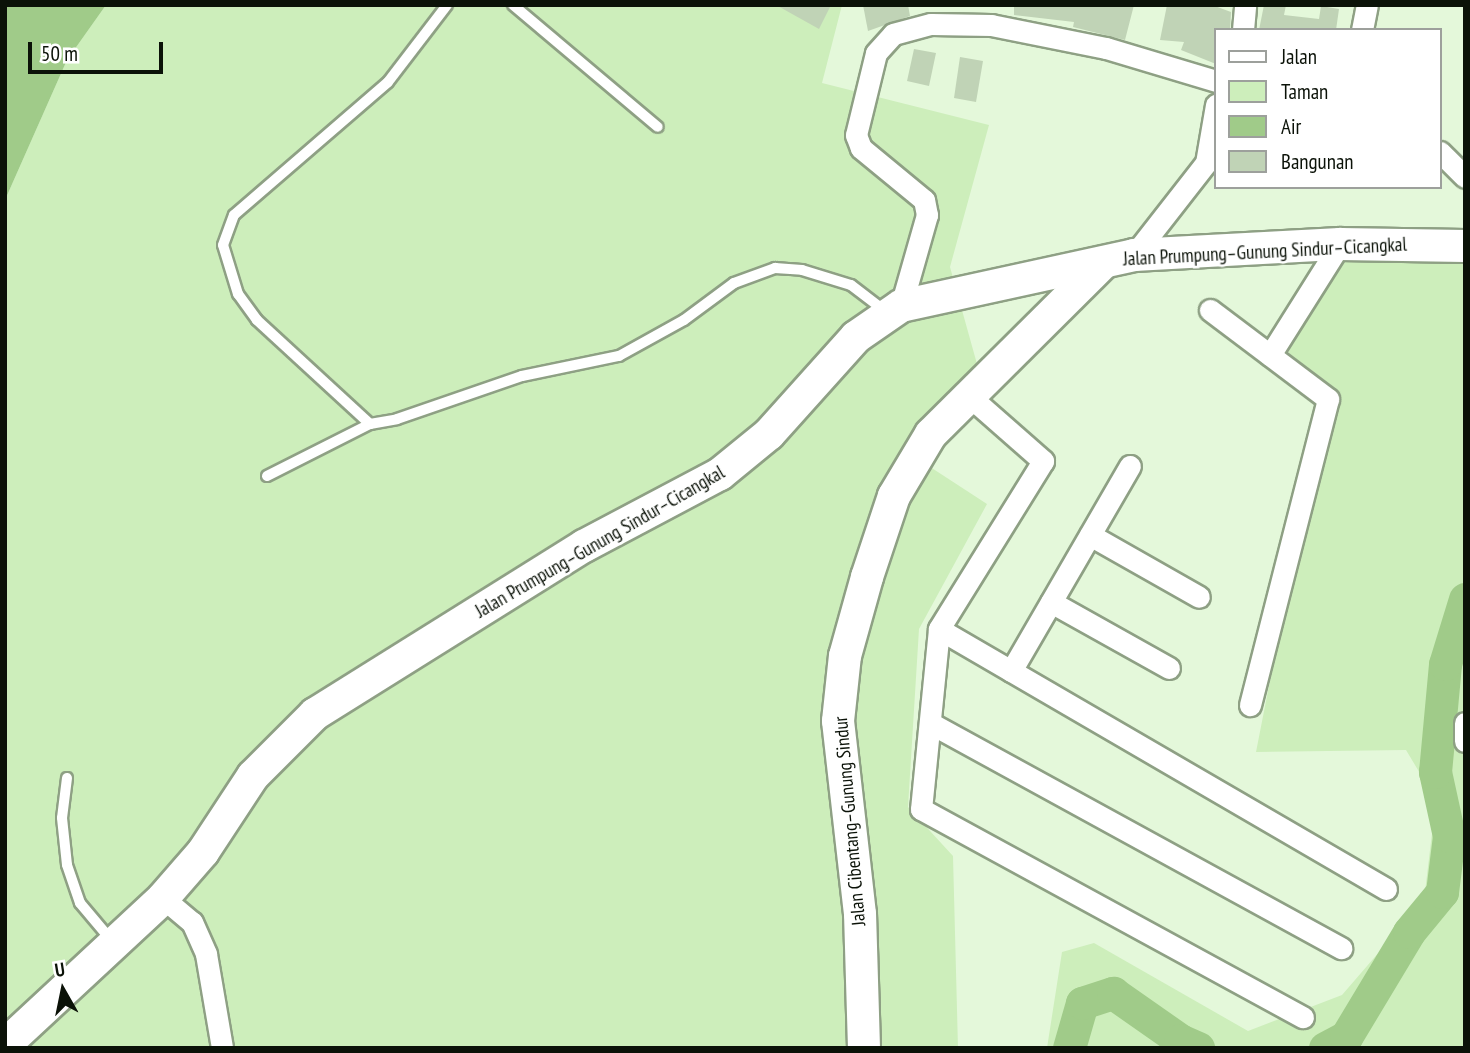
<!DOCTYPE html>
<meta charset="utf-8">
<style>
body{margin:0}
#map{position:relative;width:1470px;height:1053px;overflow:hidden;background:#e4f8da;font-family:"PT Sans Narrow",sans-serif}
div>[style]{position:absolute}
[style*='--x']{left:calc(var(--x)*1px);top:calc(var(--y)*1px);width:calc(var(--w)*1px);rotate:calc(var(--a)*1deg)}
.green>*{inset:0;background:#cdeebb}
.water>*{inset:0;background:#a0cb89}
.river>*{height:33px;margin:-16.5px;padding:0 16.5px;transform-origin:16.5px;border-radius:16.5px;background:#a0cb89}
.building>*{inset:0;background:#c0d3b6}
.roads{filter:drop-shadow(2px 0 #8ea084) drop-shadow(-2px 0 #8ea084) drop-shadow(0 2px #8ea084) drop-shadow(0 -2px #8ea084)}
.lane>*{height:10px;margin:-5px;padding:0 5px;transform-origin:5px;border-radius:5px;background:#fff}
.street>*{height:21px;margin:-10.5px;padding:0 10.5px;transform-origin:10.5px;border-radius:10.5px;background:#fff}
.secondary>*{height:32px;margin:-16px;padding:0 16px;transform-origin:16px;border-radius:16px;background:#fff}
span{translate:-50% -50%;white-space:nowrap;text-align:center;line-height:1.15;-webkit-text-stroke:5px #fff;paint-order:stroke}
.street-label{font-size:19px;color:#0b1208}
.frame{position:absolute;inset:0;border:7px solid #0b1208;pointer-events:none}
.legend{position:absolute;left:1214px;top:28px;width:228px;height:161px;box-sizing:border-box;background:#fff;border:2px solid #9da09c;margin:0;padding:9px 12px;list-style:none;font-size:21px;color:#0b1208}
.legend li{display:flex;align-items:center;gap:14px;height:35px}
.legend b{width:35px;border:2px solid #9da09c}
.north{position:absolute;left:28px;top:955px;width:70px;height:70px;-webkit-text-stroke:5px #fff;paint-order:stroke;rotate:351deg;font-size:19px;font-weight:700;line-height:28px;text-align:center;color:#0b1208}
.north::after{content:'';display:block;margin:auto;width:24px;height:32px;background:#0b1208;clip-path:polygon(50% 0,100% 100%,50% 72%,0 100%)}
.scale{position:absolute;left:28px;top:42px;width:135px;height:32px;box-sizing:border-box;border:4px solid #0b1208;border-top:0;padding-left:9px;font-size:21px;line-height:24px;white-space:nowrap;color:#0b1208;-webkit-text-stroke:5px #fff;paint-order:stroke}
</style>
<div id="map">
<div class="green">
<i style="clip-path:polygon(106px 5px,842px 5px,822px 83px,989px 125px,950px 267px,982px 382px,921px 461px,987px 504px,919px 629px,908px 807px,953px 856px,958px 1048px,5px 1048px,5px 200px,67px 60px)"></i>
<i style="clip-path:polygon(1465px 247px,1465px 1048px,1047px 1048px,1062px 952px,1094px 943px,1248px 1031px,1342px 995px,1424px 900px,1436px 800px,1406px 750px,1256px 752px,1325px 400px,1285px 361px,1322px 265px)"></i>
</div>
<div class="water">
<i style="clip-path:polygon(5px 5px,106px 5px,67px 60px,5px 200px)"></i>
</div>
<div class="river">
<i style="--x:1069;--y:1048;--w:47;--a:-73.9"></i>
<i style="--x:1082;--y:1003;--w:33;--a:-18"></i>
<i style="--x:1113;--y:993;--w:82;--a:35"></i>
<i style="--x:1180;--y:1040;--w:20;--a:24"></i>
<i style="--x:1325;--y:1048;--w:24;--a:-28"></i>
<i style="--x:1346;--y:1037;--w:122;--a:-59"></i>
<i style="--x:1409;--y:932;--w:52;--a:-50.5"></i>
<i style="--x:1442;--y:892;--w:56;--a:-82.9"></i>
<i style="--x:1449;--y:836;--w:66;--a:-102.3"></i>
<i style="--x:1435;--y:772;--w:108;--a:-84.7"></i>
<i style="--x:1445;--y:664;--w:68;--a:-72.9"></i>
</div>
<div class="building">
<i style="clip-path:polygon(776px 5px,831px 5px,819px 29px)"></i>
<i style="clip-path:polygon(863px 5px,908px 5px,910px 16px,868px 31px)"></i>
<i style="clip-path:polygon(1014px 5px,1134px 5px,1125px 40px,1073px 27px,1074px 22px,1014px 15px)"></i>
<i style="clip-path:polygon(1167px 5px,1212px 5px,1231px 12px,1230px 30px,1216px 30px,1216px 64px,1181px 50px,1184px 42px,1160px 40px)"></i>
<i style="clip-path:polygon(1264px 5px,1286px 5px,1284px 15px,1319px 19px,1321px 6px,1339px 9px,1336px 30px,1259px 30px)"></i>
<i style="clip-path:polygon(914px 49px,936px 53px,929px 86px,907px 81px)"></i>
<i style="clip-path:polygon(960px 57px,983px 61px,976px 102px,954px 98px)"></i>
</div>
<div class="roads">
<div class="lane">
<i style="--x:513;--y:5;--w:189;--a:40.1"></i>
<i style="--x:370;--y:424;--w:154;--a:-137.4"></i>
<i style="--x:257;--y:320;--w:32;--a:-126"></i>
<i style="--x:238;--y:294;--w:51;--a:-107"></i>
<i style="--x:223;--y:245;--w:32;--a:-70"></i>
<i style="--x:234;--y:215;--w:203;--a:-40.8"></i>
<i style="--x:388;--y:82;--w:97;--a:-52.5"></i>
<i style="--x:267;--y:476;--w:115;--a:-26.8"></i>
<i style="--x:370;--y:424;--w:27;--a:-10"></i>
<i style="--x:397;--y:419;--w:132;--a:-19"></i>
<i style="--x:522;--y:376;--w:99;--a:-11.7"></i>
<i style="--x:619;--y:356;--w:74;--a:-29"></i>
<i style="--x:684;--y:320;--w:62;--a:-36.5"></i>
<i style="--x:734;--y:283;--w:44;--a:-20.1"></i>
<i style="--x:775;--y:268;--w:27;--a:4"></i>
<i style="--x:802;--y:270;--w:51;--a:17"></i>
<i style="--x:851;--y:285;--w:43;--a:37.4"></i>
<i style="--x:67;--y:778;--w:40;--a:97.1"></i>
<i style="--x:62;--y:818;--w:47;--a:83.9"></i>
<i style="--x:67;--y:865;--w:40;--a:71.1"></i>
<i style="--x:80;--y:903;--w:50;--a:49.9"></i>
</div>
<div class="street">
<i style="--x:1243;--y:30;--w:25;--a:-85"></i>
<i style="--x:1362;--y:30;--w:25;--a:-79"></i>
<i style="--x:1440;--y:152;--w:35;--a:45"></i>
<i style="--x:1134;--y:255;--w:117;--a:-52"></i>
<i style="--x:1206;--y:163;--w:59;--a:-80.2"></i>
<i style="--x:901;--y:306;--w:95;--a:-74.1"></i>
<i style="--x:927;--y:215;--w:15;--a:-101"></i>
<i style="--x:924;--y:200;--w:82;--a:-140.5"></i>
<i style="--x:861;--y:148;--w:14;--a:-111"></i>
<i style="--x:856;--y:135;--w:84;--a:-76.3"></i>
<i style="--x:876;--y:53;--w:25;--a:-48"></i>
<i style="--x:893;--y:34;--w:39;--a:-15"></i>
<i style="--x:931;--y:24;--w:60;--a:1"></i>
<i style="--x:991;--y:25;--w:117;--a:11.3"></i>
<i style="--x:1106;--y:48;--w:115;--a:16.7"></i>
<i style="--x:1210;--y:310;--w:148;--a:37"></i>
<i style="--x:1328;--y:399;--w:316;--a:104.3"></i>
<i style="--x:1270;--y:355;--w:131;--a:-57.8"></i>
<i style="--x:968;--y:395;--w:100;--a:41.3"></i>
<i style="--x:1043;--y:461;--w:198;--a:121.8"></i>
<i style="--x:939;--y:629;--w:517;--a:30.18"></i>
<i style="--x:1090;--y:535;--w:125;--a:29.6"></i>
<i style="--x:1051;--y:602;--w:135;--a:29.2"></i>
<i style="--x:939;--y:629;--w:181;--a:95.7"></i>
<i style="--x:921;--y:809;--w:435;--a:28.6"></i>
<i style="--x:1011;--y:671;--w:237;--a:-59.9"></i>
<i style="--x:930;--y:723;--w:469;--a:28.7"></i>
<i style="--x:1465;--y:723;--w:18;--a:90"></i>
<i style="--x:163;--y:898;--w:38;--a:40"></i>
<i style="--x:192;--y:922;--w:35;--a:66"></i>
<i style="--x:206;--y:954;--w:95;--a:80.3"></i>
</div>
<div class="secondary">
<i style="--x:5;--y:1045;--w:216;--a:-42.9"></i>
<i style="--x:163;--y:898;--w:61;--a:-49"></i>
<i style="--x:203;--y:852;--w:91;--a:-56.7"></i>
<i style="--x:253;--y:776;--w:88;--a:-45"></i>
<i style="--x:315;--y:714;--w:317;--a:-32"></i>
<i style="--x:584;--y:546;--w:154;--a:-27.9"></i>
<i style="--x:720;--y:474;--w:63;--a:-39.2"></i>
<i style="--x:769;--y:434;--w:130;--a:-48.1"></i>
<i style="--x:856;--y:337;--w:55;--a:-34.6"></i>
<i style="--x:901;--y:306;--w:239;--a:-12.3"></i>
<i style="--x:1134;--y:255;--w:206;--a:-3.1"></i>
<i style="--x:1340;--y:244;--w:125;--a:0.9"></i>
<i style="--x:864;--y:1048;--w:134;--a:-91.7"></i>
<i style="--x:860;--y:914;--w:194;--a:-96.5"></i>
<i style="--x:838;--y:721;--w:65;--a:-83.9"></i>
<i style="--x:845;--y:656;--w:82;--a:-74.4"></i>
<i style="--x:867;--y:577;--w:85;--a:-71.6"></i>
<i style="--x:894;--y:496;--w:72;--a:-59.2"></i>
<i style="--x:931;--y:434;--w:243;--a:-44.8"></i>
</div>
</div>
<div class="street-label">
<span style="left:1265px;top:252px;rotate:-3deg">Jalan Prumpung–Gunung Sindur–Cicangkal</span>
<span style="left:600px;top:542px;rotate:-30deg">Jalan Prumpung–Gunung Sindur–Cicangkal</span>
<span style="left:850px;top:821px;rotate:-95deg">Jalan Cibentang–Gunung Sindur</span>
</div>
<div class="frame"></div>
<ul class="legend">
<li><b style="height:9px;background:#fff"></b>Jalan</li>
<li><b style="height:19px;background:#cdeebb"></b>Taman</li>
<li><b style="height:19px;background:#a0cb89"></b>Air</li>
<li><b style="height:19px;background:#c0d3b6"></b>Bangunan</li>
</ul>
<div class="north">U</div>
<div class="scale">50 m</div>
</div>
